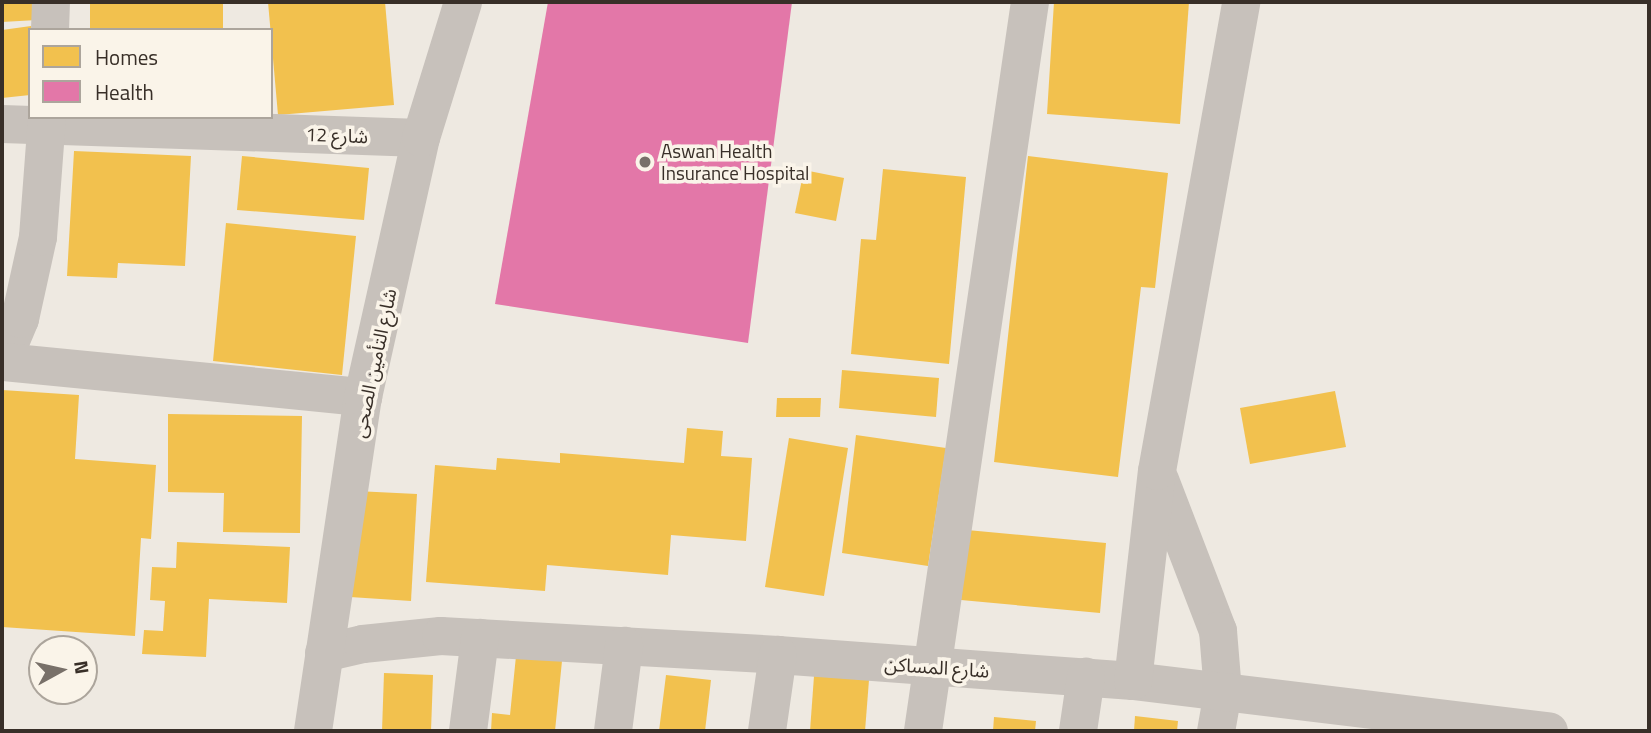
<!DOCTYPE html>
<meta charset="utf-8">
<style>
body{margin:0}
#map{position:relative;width:1651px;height:733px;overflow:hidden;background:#eee9e1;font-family:"Titillium Web","Noto Sans Arabic",sans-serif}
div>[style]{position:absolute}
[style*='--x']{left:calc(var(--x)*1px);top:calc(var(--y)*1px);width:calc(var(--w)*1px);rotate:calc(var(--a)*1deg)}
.homes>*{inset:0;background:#f2c14e}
.health>*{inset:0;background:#e377a8}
.minor>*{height:38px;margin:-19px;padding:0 19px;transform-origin:19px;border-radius:19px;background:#c7c1bb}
.tertiary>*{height:38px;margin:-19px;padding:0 19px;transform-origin:19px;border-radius:19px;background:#c7c1bb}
.dots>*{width:19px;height:19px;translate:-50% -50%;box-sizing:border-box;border:4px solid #faf4e9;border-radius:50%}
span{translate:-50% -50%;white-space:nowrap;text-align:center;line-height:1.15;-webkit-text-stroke:7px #faf4e9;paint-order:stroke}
.street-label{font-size:19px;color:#382f28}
.poi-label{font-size:19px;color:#382f28}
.left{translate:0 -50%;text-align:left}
.frame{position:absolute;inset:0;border:4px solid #382f28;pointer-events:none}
.legend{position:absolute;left:28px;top:28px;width:245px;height:91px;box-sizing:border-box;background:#faf4e9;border:2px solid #aca59c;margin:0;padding:9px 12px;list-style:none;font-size:21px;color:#382f28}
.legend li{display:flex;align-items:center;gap:14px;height:35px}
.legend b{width:35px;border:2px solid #aca59c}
.north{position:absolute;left:28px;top:635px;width:70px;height:70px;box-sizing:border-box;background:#faf4e9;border:2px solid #aca59c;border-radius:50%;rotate:82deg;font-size:19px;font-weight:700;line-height:28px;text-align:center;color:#382f28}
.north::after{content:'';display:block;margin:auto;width:24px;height:32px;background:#787069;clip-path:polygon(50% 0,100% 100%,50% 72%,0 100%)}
</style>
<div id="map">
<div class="homes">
<i style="clip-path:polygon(2px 2px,36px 2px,37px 20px,2px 22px)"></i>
<i style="clip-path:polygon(90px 2px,223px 2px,223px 30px,90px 30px)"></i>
<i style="clip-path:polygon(268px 2px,385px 2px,394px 105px,278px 115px)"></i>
<i style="clip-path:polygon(1054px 2px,1189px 2px,1180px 124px,1047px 114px)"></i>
<i style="clip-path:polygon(31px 26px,30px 95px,2px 98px,2px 30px)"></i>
<i style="clip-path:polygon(74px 151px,191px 156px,185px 266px,118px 263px,117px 278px,67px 276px)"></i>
<i style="clip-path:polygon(242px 156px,369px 168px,364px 220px,237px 210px)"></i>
<i style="clip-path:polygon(1028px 156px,1168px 173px,1155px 288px,1141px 287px,1118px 477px,994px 462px)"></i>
<i style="clip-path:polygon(883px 169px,966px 177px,949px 364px,851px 354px,861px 239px,876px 240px)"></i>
<i style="clip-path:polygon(804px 170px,844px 178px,836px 221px,795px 213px)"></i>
<i style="clip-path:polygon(226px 223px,356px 236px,342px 375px,213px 361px)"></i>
<i style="clip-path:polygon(842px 370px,939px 378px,936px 417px,839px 408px)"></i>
<i style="clip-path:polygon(2px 390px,79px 395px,75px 459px,156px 465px,151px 539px,141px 538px,135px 636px,2px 627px)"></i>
<i style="clip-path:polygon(1335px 391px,1346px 447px,1250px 464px,1240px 408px)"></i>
<i style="clip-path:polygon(777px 398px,821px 398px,820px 417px,776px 417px)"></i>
<i style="clip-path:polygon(168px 414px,302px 416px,300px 533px,223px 532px,224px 493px,168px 492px)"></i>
<i style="clip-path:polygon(687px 428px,723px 431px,721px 456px,752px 458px,746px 541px,671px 535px,668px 575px,547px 565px,545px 591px,426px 582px,435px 465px,496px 470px,497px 458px,560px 463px,560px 453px,684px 463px)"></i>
<i style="clip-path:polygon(856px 435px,946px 448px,928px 566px,842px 553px)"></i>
<i style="clip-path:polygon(789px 438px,848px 448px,824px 596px,765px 587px)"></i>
<i style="clip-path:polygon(356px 491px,417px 494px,411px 601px,350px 597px)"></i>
<i style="clip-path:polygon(967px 530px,1106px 543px,1100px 613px,961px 600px)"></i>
<i style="clip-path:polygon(177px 542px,290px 547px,287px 603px,209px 599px,206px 657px,142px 654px,144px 630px,163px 631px,165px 601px,150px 600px,152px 567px,176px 568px)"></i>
<i style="clip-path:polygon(516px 656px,562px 661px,555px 731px,491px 731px,492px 713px,510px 715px)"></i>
<i style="clip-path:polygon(384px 673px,433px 675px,431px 731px,382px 731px)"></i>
<i style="clip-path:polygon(666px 675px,711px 680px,705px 731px,659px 731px)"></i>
<i style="clip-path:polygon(814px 676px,869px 680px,865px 731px,810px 731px)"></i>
<i style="clip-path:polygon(1135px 716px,1178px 721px,1177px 731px,1134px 731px)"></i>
<i style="clip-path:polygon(994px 717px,1036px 721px,1035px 731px,993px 731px)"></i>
</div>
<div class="health">
<i style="clip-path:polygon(548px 2px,792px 2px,748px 343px,495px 304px)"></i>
</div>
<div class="minor">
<i style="--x:50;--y:30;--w:28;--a:-88"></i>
<i style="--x:2;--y:124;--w:419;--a:1.9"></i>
<i style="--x:2;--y:362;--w:47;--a:-67.3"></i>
<i style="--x:20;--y:319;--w:84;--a:-77.6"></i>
<i style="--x:38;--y:237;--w:120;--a:-85.7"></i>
<i style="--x:4;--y:362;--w:361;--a:5.6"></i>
<i style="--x:1160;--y:480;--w:162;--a:69"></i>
<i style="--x:1218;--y:631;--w:61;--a:85.3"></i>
<i style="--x:1223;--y:692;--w:40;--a:100"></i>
<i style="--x:324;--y:653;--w:40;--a:-13"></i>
<i style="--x:363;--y:644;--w:78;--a:-5.9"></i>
<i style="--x:441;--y:636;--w:338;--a:3.2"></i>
<i style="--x:778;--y:655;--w:356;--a:4.2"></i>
<i style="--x:1133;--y:681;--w:419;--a:6.9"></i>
<i style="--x:1133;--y:681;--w:211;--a:-83.5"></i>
<i style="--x:1157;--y:471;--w:476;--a:-79.8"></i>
<i style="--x:468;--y:731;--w:94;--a:-82.6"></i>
<i style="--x:613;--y:731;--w:86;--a:-82.6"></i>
<i style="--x:767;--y:731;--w:77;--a:-81.8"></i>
<i style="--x:923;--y:731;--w:737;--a:-81.65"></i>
<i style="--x:1078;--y:731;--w:55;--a:-81.6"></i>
</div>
<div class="tertiary">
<i style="--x:313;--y:731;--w:338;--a:-81.5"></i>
<i style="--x:363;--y:397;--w:265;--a:-77.4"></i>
<i style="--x:421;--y:138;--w:142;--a:-72.8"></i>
</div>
<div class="dots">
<i style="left:645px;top:162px;background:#787069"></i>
</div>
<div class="street-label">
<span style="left:337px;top:135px;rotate:2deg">شارع 12</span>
<span style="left:374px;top:363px;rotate:-78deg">شارع التأمين الصحى</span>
<span style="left:937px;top:667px;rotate:4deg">شارع المساكن</span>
</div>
<div class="poi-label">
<span class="left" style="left:661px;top:162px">Aswan Health<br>Insurance Hospital</span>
</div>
<div class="frame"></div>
<ul class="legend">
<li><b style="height:19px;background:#f2c14e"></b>Homes</li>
<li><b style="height:19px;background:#e377a8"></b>Health</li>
</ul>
<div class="north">N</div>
</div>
